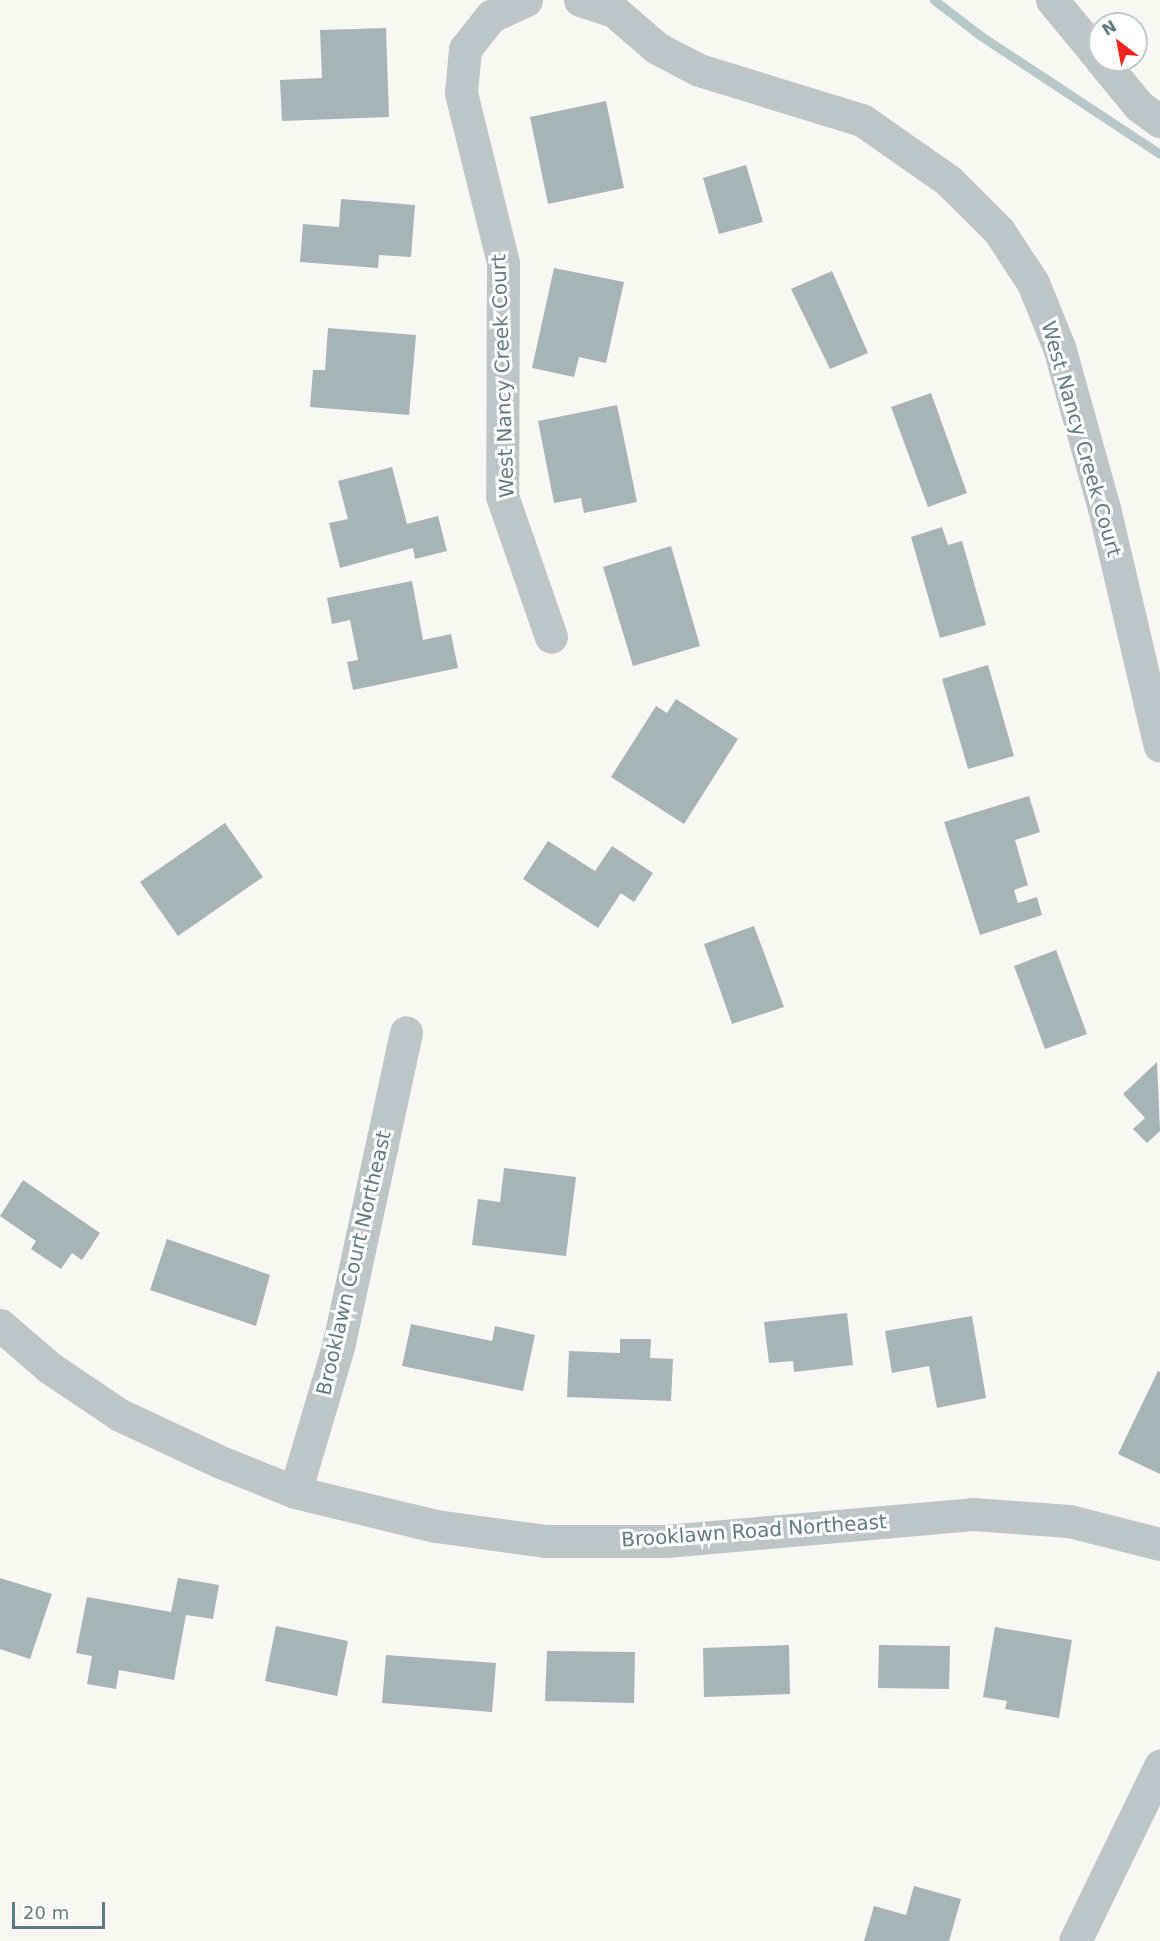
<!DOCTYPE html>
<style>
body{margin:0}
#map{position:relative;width:1160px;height:1941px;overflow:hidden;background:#f8f7f4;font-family:"DejaVu Sans",sans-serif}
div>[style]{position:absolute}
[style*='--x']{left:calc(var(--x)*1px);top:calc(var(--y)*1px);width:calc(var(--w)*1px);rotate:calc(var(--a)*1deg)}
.stream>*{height:9px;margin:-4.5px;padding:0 4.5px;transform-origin:4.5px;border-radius:4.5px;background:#b6c8ca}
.building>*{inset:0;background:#a6b4b6}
.minor>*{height:33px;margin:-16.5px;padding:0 16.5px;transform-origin:16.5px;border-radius:16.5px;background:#bdc5c7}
span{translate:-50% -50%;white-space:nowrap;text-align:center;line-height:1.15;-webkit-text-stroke:6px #fff;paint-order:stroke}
.street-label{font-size:20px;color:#607a81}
.north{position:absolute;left:1088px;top:12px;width:60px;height:60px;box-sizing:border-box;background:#fff;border:2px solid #bfcacd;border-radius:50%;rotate:328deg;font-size:16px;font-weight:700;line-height:24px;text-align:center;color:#607a81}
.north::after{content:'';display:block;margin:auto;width:21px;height:27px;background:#ee251e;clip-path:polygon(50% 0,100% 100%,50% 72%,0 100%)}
.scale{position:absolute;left:12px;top:1902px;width:93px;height:27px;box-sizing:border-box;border:3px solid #607a81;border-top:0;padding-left:8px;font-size:18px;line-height:21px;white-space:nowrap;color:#607a81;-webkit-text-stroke:4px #fff;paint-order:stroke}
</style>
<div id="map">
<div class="stream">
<i style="--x:934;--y:0;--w:59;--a:37.5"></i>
<i style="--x:981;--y:36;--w:214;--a:33.4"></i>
</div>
<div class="building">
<i style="clip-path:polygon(386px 28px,389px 117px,282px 121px,280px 80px,322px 78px,320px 30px)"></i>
<i style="clip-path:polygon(606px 101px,624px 188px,548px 204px,530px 117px)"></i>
<i style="clip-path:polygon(746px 165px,763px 222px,719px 234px,703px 178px)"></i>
<i style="clip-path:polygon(341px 199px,415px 205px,411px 257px,379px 255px,378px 268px,300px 262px,303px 224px,339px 227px)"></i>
<i style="clip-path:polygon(554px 268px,624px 282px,606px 363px,579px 357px,574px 377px,532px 368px)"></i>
<i style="clip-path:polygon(832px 271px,868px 353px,830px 369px,791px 289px)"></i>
<i style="clip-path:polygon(328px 328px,416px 335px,409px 415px,310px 407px,313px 370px,325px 370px)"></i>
<i style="clip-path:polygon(931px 393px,967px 493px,928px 507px,891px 407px)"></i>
<i style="clip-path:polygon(617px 405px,637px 502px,584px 513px,581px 498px,554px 503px,538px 421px)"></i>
<i style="clip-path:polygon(392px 467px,407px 524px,438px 516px,447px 551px,415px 559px,413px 548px,340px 568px,329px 523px,348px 519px,338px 481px)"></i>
<i style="clip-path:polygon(942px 527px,948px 545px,962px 541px,986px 625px,940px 638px,911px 537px)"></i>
<i style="clip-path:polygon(671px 546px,700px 646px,633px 666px,603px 567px)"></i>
<i style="clip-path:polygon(412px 581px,423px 640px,451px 634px,458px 668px,353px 690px,347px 662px,358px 660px,350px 620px,332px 624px,327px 598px)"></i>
<i style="clip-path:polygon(988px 665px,1014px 756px,968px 769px,942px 679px)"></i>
<i style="clip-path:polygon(676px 699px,738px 739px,684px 824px,611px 777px,656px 706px,667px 713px)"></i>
<i style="clip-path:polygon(1029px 796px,1040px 832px,1015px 840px,1028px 885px,1014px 890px,1018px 903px,1037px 897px,1042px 915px,980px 935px,944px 822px)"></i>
<i style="clip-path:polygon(225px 823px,263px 877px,178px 936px,140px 882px)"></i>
<i style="clip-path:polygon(548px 841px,595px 871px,612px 846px,653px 873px,634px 902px,621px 893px,598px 928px,523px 879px)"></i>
<i style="clip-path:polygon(754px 926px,784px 1007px,732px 1024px,704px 944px)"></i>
<i style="clip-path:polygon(1056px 950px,1087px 1034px,1045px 1049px,1014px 966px)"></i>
<i style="clip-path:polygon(1157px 1062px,1160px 1131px,1147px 1143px,1133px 1129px,1145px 1118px,1123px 1094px)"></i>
<i style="clip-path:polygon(504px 1168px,576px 1177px,566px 1256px,472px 1245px,478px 1199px,500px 1202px)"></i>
<i style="clip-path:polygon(23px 1180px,100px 1233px,82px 1260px,72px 1253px,61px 1269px,31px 1249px,36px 1241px,0 1216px)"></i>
<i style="clip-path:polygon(167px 1239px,270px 1275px,256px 1326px,150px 1290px)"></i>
<i style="clip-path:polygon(847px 1313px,853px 1365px,794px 1372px,793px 1361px,769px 1363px,764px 1322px)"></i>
<i style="clip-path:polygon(972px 1316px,986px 1398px,937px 1408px,929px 1366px,892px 1373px,885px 1331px)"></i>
<i style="clip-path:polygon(411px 1324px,492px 1341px,495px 1326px,535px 1335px,523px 1391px,402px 1366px)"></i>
<i style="clip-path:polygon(620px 1339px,651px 1339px,650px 1358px,673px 1359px,671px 1401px,567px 1397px,569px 1351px,620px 1353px)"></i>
<i style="clip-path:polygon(1158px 1371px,1160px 1372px,1160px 1474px,1118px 1454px)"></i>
<i style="clip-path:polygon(0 1578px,52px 1594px,30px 1659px,0 1649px)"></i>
<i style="clip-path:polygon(178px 1578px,219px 1585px,213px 1619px,186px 1615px,174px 1680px,119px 1670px,116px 1689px,87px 1684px,92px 1656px,76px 1653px,87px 1597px,171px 1612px)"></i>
<i style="clip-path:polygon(276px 1626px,348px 1641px,337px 1696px,265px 1681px)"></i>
<i style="clip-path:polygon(995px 1627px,1072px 1640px,1059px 1718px,1005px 1709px,1007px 1701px,983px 1697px)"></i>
<i style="clip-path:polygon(789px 1645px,790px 1694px,704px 1697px,703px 1648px)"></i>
<i style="clip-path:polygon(879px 1645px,950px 1646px,949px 1689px,878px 1688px)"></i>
<i style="clip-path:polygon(547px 1651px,635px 1652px,634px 1703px,545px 1701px)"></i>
<i style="clip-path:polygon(386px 1655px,496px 1663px,492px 1712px,382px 1703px)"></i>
<i style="clip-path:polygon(914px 1886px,961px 1899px,949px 1941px,864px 1941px,874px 1906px,906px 1915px)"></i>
</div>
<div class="minor">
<i style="--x:526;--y:0;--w:38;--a:155"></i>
<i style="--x:491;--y:16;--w:42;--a:128.2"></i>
<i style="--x:465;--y:49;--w:44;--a:95.2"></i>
<i style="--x:461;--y:93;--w:175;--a:76.1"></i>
<i style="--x:503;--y:263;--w:233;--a:90.2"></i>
<i style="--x:502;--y:496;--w:149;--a:70.8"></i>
<i style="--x:580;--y:0;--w:36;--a:18"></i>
<i style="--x:614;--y:11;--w:57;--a:40.7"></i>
<i style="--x:657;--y:48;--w:47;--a:27.6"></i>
<i style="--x:699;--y:70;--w:170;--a:17.1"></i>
<i style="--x:862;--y:120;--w:106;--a:35"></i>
<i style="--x:949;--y:181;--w:71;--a:45"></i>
<i style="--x:999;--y:231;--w:62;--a:56.8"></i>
<i style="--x:1033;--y:283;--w:69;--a:67.9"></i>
<i style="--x:1059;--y:347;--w:167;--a:74.4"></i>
<i style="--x:1104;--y:508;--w:244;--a:76.8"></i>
<i style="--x:1052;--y:0;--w:75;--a:50.4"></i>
<i style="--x:1101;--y:60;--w:60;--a:50.4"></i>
<i style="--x:1139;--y:106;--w:26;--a:36"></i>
<i style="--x:0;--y:1325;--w:66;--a:40.7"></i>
<i style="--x:50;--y:1368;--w:84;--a:33.9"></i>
<i style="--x:120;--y:1415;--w:108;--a:25.1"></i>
<i style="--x:218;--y:1461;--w:83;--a:21.9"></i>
<i style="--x:295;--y:1492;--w:145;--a:13.6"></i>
<i style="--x:436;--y:1526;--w:110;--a:7.8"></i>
<i style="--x:545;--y:1541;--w:121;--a:0"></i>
<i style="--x:666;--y:1541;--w:308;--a:-5"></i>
<i style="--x:973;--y:1514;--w:96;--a:4.2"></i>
<i style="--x:1069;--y:1521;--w:94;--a:14.2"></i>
<i style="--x:295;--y:1492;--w:151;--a:-73.5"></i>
<i style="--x:338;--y:1347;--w:322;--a:-77.8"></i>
<i style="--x:1075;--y:1941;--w:195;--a:-64.1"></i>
</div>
<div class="street-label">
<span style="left:503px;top:376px;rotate:-92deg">West Nancy Creek Court</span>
<span style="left:1081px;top:439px;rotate:74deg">West Nancy Creek Court</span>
<span style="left:354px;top:1263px;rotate:-77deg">Brooklawn Court Northeast</span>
<span style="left:754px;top:1531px;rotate:-4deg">Brooklawn Road Northeast</span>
</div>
<div class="north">N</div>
<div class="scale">20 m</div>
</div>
